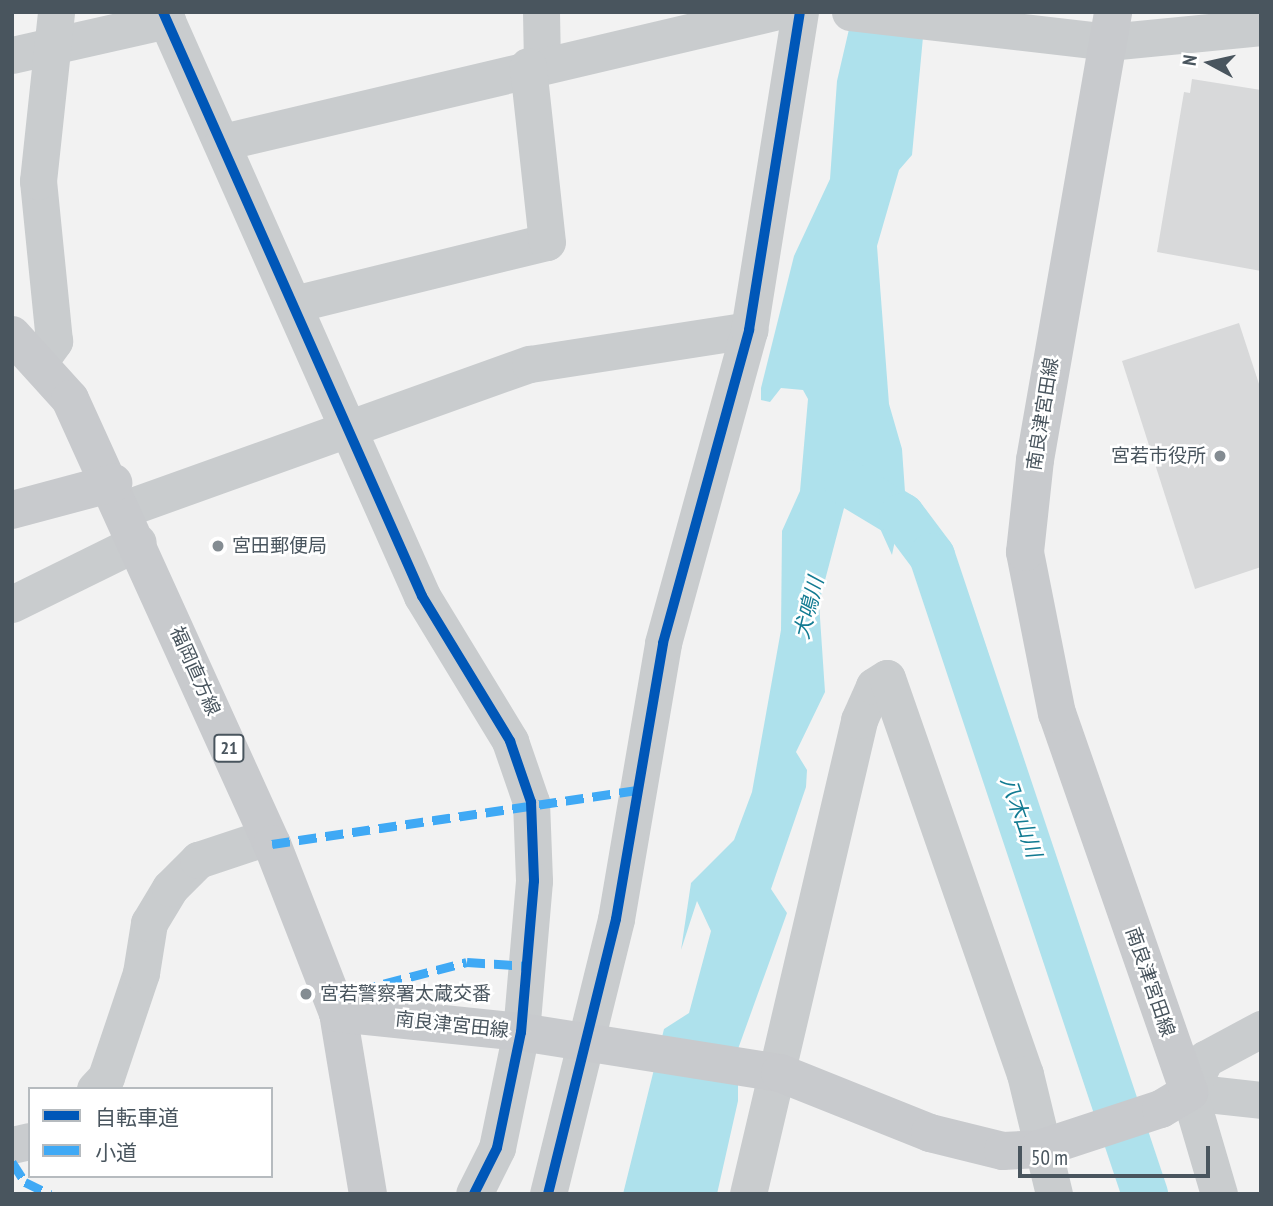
<!DOCTYPE html>
<html>
<head>
<meta charset="utf-8">
<style>
  body { margin:0 }
  #map { position:relative; width:1273px; height:1206px; overflow:hidden; background:#f2f2f2; font-family:"PT Sans Narrow","Noto Sans JP",sans-serif }
  div>[style] { position:absolute }
  [style*='--x'] { left:calc(var(--x)*1px); top:calc(var(--y)*1px); width:calc(var(--w)*1px); rotate:calc(var(--a)*1deg) }
  .water>* { inset:0; background:#aee1ec }
  .river>* { height:46px; margin:-23px; padding:0 23px; transform-origin:23px; border-radius:23px; background:#aee1ec }
  .building>* { inset:0; background:#d8d9da }
  .minor>* { height:37px; margin:-18.5px; padding:0 18.5px; transform-origin:18.5px; border-radius:18.5px; background:#c9ccce }
  .major>* { height:38px; margin:-19px; padding:0 19px; transform-origin:19px; border-radius:19px; background:#c8cacd }
  .quiet>* { height:9px; margin-top:-4.5px; transform-origin:0; background:repeating-linear-gradient(90deg,#3fa9f5 0 18px,transparent 0 27px) }
  .cycleway>* { height:10px; margin:-5px; padding:0 5px; transform-origin:5px; border-radius:5px; background:#0057b8 }
  .dots>* { width:19px; height:19px; translate:-50% -50%; box-sizing:border-box; border:4px solid #fff; border-radius:50% }
  span { translate:-50% -50%; white-space:nowrap; text-align:center; line-height:1.15; -webkit-text-stroke:5px #fff; paint-order:stroke }
  .shield-label span { padding:2px 5px; background:#fff; border:2px solid; border-radius:5px; -webkit-text-stroke-width:0 }
  .shield-label { font-size:18px; color:#49555e; font-weight:700 }
  .street-label { font-size:19px; color:#49555e }
  .poi-label { font-size:19px; color:#49555e }
  .right { translate:-100% -50%; text-align:right }
  .left { translate:0 -50%; text-align:left }
  .water-label { font-size:21px; color:#127b92; font-style:italic }
  .frame { position:absolute; inset:0; border:14px solid #49555e; pointer-events:none }
  .legend { position:absolute; left:28px; top:1087px; width:245px; height:91px; box-sizing:border-box; background:#fff; border:2px solid #b6bbbf; margin:0; padding:9px 12px; list-style:none; font-size:21px; color:#49555e }
  .legend li { display:flex; align-items:center; gap:14px; height:35px }
  .legend b { width:35px; border:2px solid #b6bbbf }
  .north { position:absolute; left:1175px; top:28px; width:70px; height:70px; -webkit-text-stroke:5px #fff; paint-order:stroke; rotate:278deg; font-size:19px; font-weight:700; line-height:28px; text-align:center; color:#49555e }
  .north::after { content:''; display:block; margin:auto; width:24px; height:32px; background:#49555e; clip-path:polygon(50% 0,100% 100%,50% 72%,0 100%) }
  .scale { position:absolute; left:1018px; top:1146px; width:192px; height:32px; box-sizing:border-box; border:4px solid #49555e; border-top:0; padding-left:9px; font-size:21px; line-height:24px; white-space:nowrap; color:#49555e; -webkit-text-stroke:5px #fff; paint-order:stroke }
</style>
</head>
<body>
<div id="map">
  <div class="water">
    <i style="clip-path:polygon(853px 12px,923px 37px,912px 155px,899px 170px,877px 246px,889px 404px,902px 449px,905px 492px,892px 555px,868px 502px,848px 493px,819px 603px,825px 692px,796px 752px,807px 770px,806px 787px,771px 889px,787px 913px,738px 1049px,738px 1101px,717px 1194px,623px 1194px,664px 1029px,689px 1013px,711px 931px,697px 901px,681px 950px,691px 883px,734px 840px,752px 792px,781px 630px,782px 531px,800px 491px,808px 399px,803px 390px,781px 388px,770px 402px,761px 400px,761px 388px,794px 256px,830px 179px,837px 81px)"></i>
  </div>
  <div class="river">
    <i style="--x:847;--y:483;--w:64;--a:31"></i>
    <i style="--x:902;--y:516;--w:50;--a:53.1"></i>
    <i style="--x:932;--y:556;--w:673;--a:71.54"></i>
  </div>
  <div class="building">
    <i style="clip-path:polygon(1192px 79px,1261px 90px,1261px 271px,1157px 252px,1184px 92px,1190px 93px)"></i>
    <i style="clip-path:polygon(1239px 323px,1261px 390px,1261px 567px,1195px 589px,1122px 361px)"></i>
  </div>
  <div class="minor">
    <i style="--x:163;--y:12;--w:639;--a:66.08"></i>
    <i style="--x:422;--y:596;--w:170;--a:58.7"></i>
    <i style="--x:510;--y:741;--w:65;--a:71"></i>
    <i style="--x:531;--y:802;--w:79;--a:87.8"></i>
    <i style="--x:534;--y:881;--w:152;--a:94.9"></i>
    <i style="--x:521;--y:1032;--w:118;--a:101.7"></i>
    <i style="--x:497;--y:1148;--w:51;--a:116.6"></i>
    <i style="--x:541;--y:12;--w:51;--a:88.9"></i>
    <i style="--x:850;--y:12;--w:260;--a:6.6"></i>
    <i style="--x:1108;--y:42;--w:154;--a:-5.6"></i>
    <i style="--x:12;--y:55;--w:159;--a:-12.7"></i>
    <i style="--x:223;--y:142;--w:566;--a:-13.28"></i>
    <i style="--x:294;--y:304;--w:260;--a:-13.8"></i>
    <i style="--x:547;--y:242;--w:177;--a:-96.2"></i>
    <i style="--x:39;--y:362;--w:26;--a:-54"></i>
    <i style="--x:54;--y:341;--w:161;--a:-95.7"></i>
    <i style="--x:38;--y:181;--w:170;--a:-83.9"></i>
    <i style="--x:124;--y:509;--w:431;--a:-19.7"></i>
    <i style="--x:530;--y:364;--w:222;--a:-8.8"></i>
    <i style="--x:12;--y:604;--w:140;--a:-26.2"></i>
    <i style="--x:95;--y:1089;--w:16;--a:-47"></i>
    <i style="--x:106;--y:1077;--w:110;--a:-71.4"></i>
    <i style="--x:141;--y:973;--w:51;--a:-80.9"></i>
    <i style="--x:149;--y:923;--w:41;--a:-59"></i>
    <i style="--x:170;--y:888;--w:40;--a:-45"></i>
    <i style="--x:198;--y:860;--w:73;--a:-18.4"></i>
    <i style="--x:1189;--y:1092;--w:72;--a:6.3"></i>
    <i style="--x:12;--y:1145;--w:18;--a:-13"></i>
    <i style="--x:548;--y:1194;--w:283;--a:-76.1"></i>
    <i style="--x:616;--y:919;--w:280;--a:-80.3"></i>
    <i style="--x:663;--y:643;--w:325;--a:-74.6"></i>
    <i style="--x:749;--y:330;--w:322;--a:-80.9"></i>
    <i style="--x:748;--y:1194;--w:487;--a:-76.8"></i>
    <i style="--x:859;--y:720;--w:37;--a:-66"></i>
    <i style="--x:874;--y:686;--w:15;--a:-32"></i>
    <i style="--x:887;--y:678;--w:419;--a:70.8"></i>
    <i style="--x:1025;--y:1074;--w:123;--a:76.4"></i>
    <i style="--x:1219;--y:1194;--w:106;--a:-106.4"></i>
    <i style="--x:1189;--y:1092;--w:37;--a:-64"></i>
    <i style="--x:1205;--y:1059;--w:64;--a:-28.2"></i>
  </div>
  <div class="major">
    <i style="--x:12;--y:335;--w:86;--a:47.8"></i>
    <i style="--x:70;--y:399;--w:489;--a:65.6"></i>
    <i style="--x:272;--y:844;--w:181;--a:68.7"></i>
    <i style="--x:338;--y:1013;--w:183;--a:80.6"></i>
    <i style="--x:12;--y:510;--w:105;--a:-15"></i>
    <i style="--x:338;--y:1013;--w:184;--a:5.9"></i>
    <i style="--x:521;--y:1032;--w:262;--a:9"></i>
    <i style="--x:780;--y:1073;--w:162;--a:21.8"></i>
    <i style="--x:930;--y:1133;--w:75;--a:13.9"></i>
    <i style="--x:1003;--y:1151;--w:36;--a:-3"></i>
    <i style="--x:1039;--y:1149;--w:128;--a:-18.2"></i>
    <i style="--x:1161;--y:1109;--w:33;--a:-31"></i>
    <i style="--x:1189;--y:1092;--w:400;--a:-109.2"></i>
    <i style="--x:1057;--y:714;--w:165;--a:-101.2"></i>
    <i style="--x:1025;--y:552;--w:93;--a:-83.8"></i>
    <i style="--x:1035;--y:460;--w:455;--a:-80.1"></i>
  </div>
  <div class="quiet">
    <i style="--x:272;--y:844;--w:371;--a:-8.4"></i>
    <i style="--x:332;--y:997;--w:139;--a:-14.5"></i>
    <i style="--x:467;--y:962;--w:60;--a:3.8"></i>
    <i style="--x:12;--y:1162;--w:24;--a:57"></i>
    <i style="--x:25;--y:1182;--w:28;--a:26"></i>
  </div>
  <div class="cycleway">
    <i style="--x:163;--y:12;--w:639;--a:66.08"></i>
    <i style="--x:422;--y:596;--w:170;--a:58.7"></i>
    <i style="--x:510;--y:741;--w:65;--a:71"></i>
    <i style="--x:531;--y:802;--w:79;--a:87.8"></i>
    <i style="--x:534;--y:881;--w:152;--a:94.9"></i>
    <i style="--x:521;--y:1032;--w:118;--a:101.7"></i>
    <i style="--x:497;--y:1148;--w:51;--a:116.6"></i>
    <i style="--x:548;--y:1194;--w:283;--a:-76.1"></i>
    <i style="--x:616;--y:919;--w:280;--a:-80.3"></i>
    <i style="--x:663;--y:643;--w:325;--a:-74.6"></i>
    <i style="--x:749;--y:330;--w:322;--a:-80.9"></i>
  </div>
  <div class="dots">
    <i style="left:1220px;top:456px;background:#848c92"></i>
    <i style="left:218px;top:546px;background:#848c92"></i>
    <i style="left:306px;top:994px;background:#848c92"></i>
  </div>
  <div class="shield-label">
    <span style="left:229px;top:748px">21</span>
  </div>
  <div class="street-label">
    <span style="left:1043px;top:414px;rotate:-81deg">南良津宮田線</span>
    <span style="left:195px;top:671px;rotate:66deg">福岡直方線</span>
    <span style="left:1150px;top:982px;rotate:71deg">南良津宮田線</span>
    <span style="left:452px;top:1025px;rotate:6deg">南良津宮田線</span>
  </div>
  <div class="poi-label">
    <span class="right" style="left:1206px;top:456px">宮若市役所</span>
    <span class="left" style="left:232px;top:546px">宮田郵便局</span>
    <span class="left" style="left:320px;top:994px">宮若警察署太蔵交番</span>
  </div>
  <div class="water-label">
    <span style="left:809px;top:608px;rotate:-76deg">犬鳴川</span>
    <span style="left:1021px;top:817px;rotate:71deg">八木山川</span>
  </div>
  <div class="frame"></div>
  <ul class="legend">
  <li><b style="height:9px;background:#0057b8"></b>自転車道</li>
  <li><b style="height:9px;background:#3fa9f5"></b>小道</li>
  </ul>
  <div class="north">N</div>
  <div class="scale">50 m</div>
</div>
</body>
</html>
